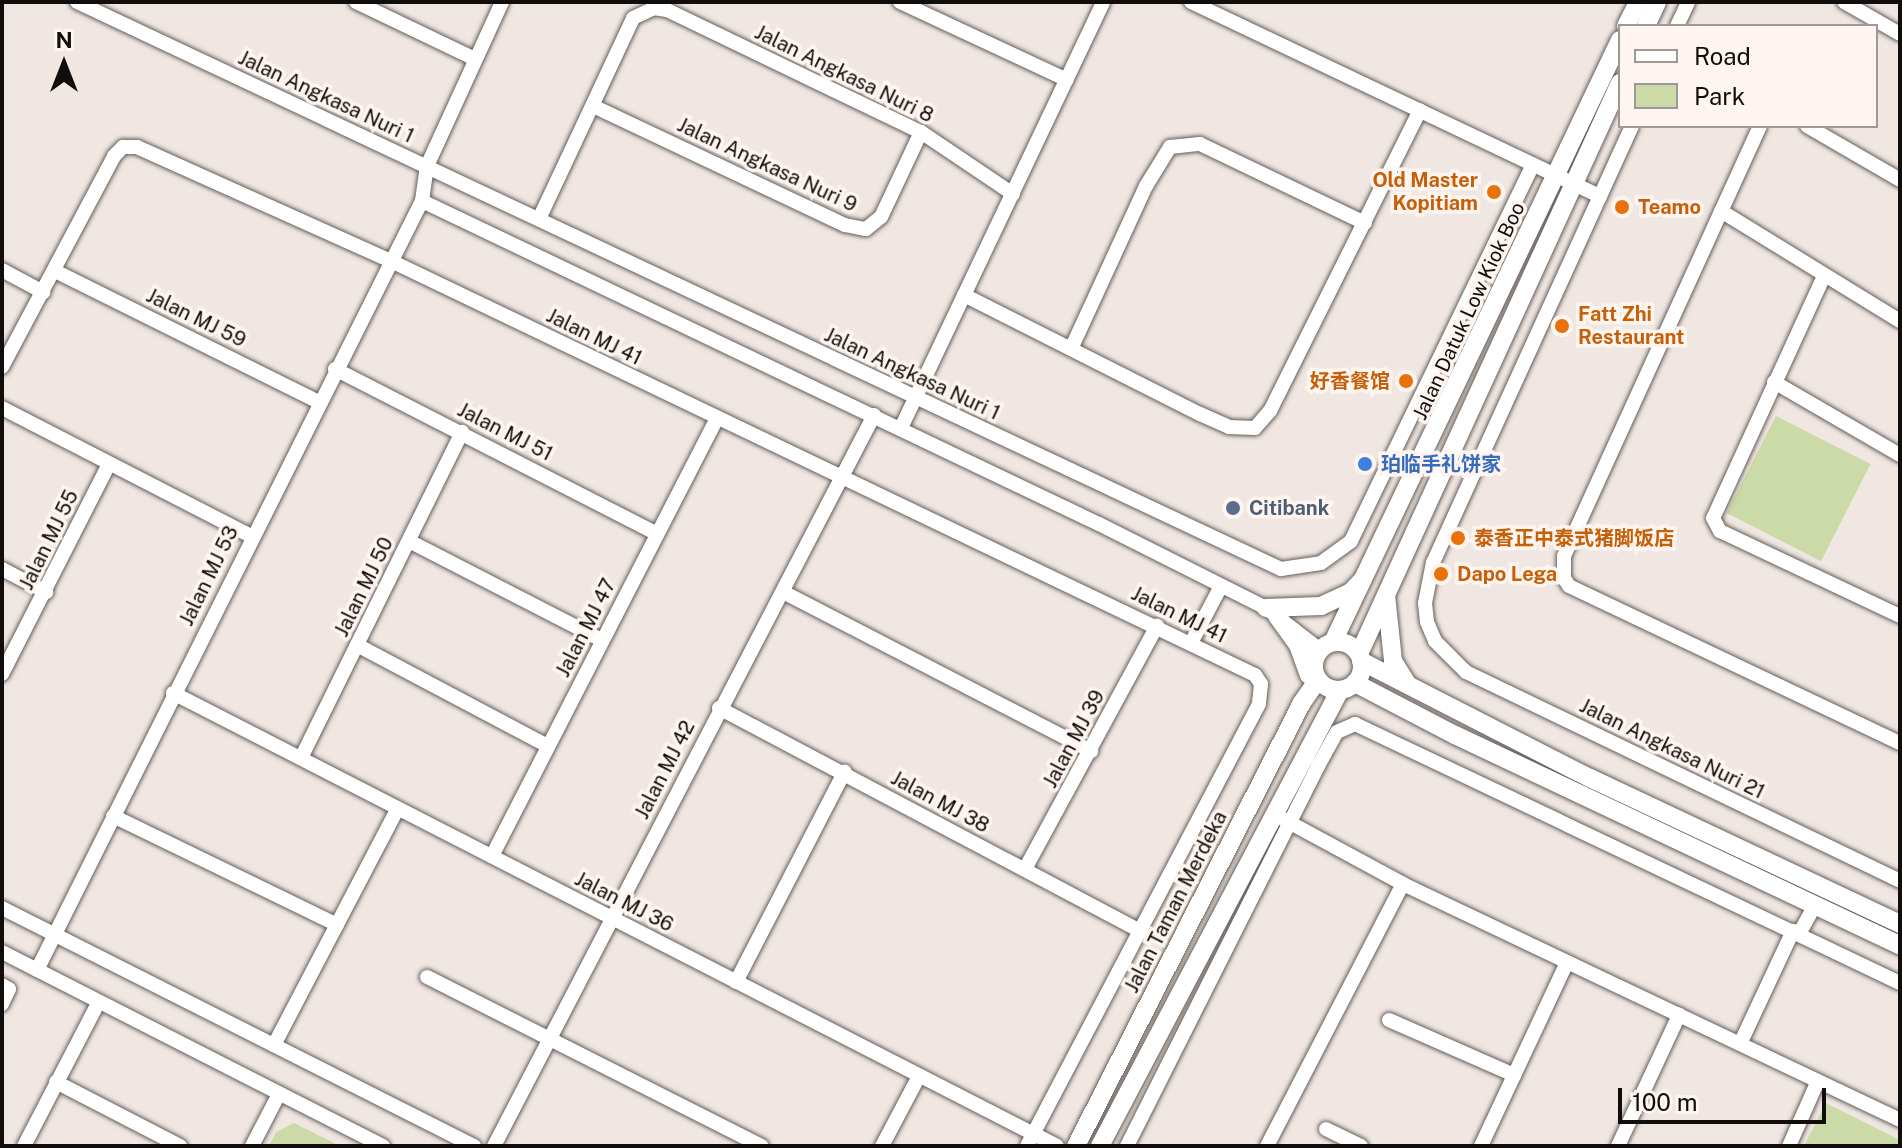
<!DOCTYPE html>
<html>
<head>
<meta charset="utf-8">
<style>
  body { margin:0 }
  #map { position:relative; width:1902px; height:1148px; overflow:hidden; background:#f0e7e2; font-family:"Public Sans","Noto Sans SC",sans-serif }
  div>[style] { position:absolute }
  [style*='--x'] { left:calc(var(--x)*1px); top:calc(var(--y)*1px); width:calc(var(--w)*1px); rotate:calc(var(--a)*1deg) }
  .green>* { inset:0; background:#cbdaa7; transform-origin:0 0 }
  .roads { filter:drop-shadow(0 0 2px #655d59) drop-shadow(0 0 2px #655d59) }
  .street>* { height:14px; margin:-7px; padding:0 7px; transform-origin:7px; border-radius:7px; background:#fff }
  .secondary>* { height:18px; margin:-9px; padding:0 9px; transform-origin:9px; border-radius:9px; background:#fff }
  .secondary>.ring { margin:-9px; padding:0; box-sizing:content-box; background:none; border:18px solid #fff; border-radius:50% }
  .dots>* { width:22px; height:22px; translate:-50% -50%; box-sizing:border-box; border:4px solid #fef4f0; border-radius:50% }
  span { translate:-50% -50%; white-space:nowrap; text-align:center; line-height:1.15; -webkit-text-stroke:7px #fef4f0; paint-order:stroke }
  .street-label { font-size:20px; color:#100d0c }
  .food-label { font-size:20px; color:#c56008; font-weight:700 }
  .right { translate:-100% -50%; text-align:right }
  .left { translate:0 -50%; text-align:left }
  .shop-label { font-size:20px; color:#366cbe; font-weight:700 }
  .service-label { font-size:20px; color:#4e5e75; font-weight:700 }
  .frame { position:absolute; inset:0; border:4px solid #100d0c; pointer-events:none }
  .legend { position:absolute; left:1618px; top:24px; width:260px; height:104px; box-sizing:border-box; background:#fef4f0; border:2px solid #9f9895; margin:0; padding:10px 14px; list-style:none; font-size:24px; color:#100d0c }
  .legend li { display:flex; align-items:center; gap:16px; height:40px }
  .legend b { width:40px; border:2px solid #9f9895 }
  .north { position:absolute; left:24px; top:24px; width:80px; height:80px; -webkit-text-stroke:6px #fef4f0; paint-order:stroke; rotate:0deg; font-size:22px; font-weight:700; line-height:32px; text-align:center; color:#100d0c }
  .north::after { content:''; display:block; margin:auto; width:28px; height:36px; background:#100d0c; clip-path:polygon(50% 0,100% 100%,50% 72%,0 100%) }
  .scale { position:absolute; left:1618px; top:1088px; width:208px; height:36px; box-sizing:border-box; border:4px solid #100d0c; border-top:0; padding-left:10px; font-size:24px; line-height:28px; white-space:nowrap; color:#100d0c; -webkit-text-stroke:6px #fef4f0; paint-order:stroke }
</style>
</head>
<body>
<div id="map">
  <div class="green">
    <i style="left:1776px;top:416px;width:106px;height:109px;rotate:27deg"></i>
    <i style="clip-path:polygon(1826px 1103px,1900px 1140px,1900px 1146px,1804px 1146px)"></i>
    <i style="clip-path:polygon(294px 1123px,340px 1146px,269px 1146px,276px 1132px)"></i>
  </div>
  <div class="roads">
    <div class="street">
      <i style="--x:77;--y:2;--w:1331;--a:25.22"></i>
      <i style="--x:1281;--y:569;--w:40;--a:-8.5"></i>
      <i style="--x:1321;--y:563;--w:37;--a:-36"></i>
      <i style="--x:1351;--y:541;--w:418;--a:-64.2"></i>
      <i style="--x:356;--y:2;--w:132;--a:25.6"></i>
      <i style="--x:900;--y:2;--w:184;--a:25"></i>
      <i style="--x:1191;--y:2;--w:453;--a:25.4"></i>
      <i style="--x:1844;--y:2;--w:64;--a:29.7"></i>
      <i style="--x:1677;--y:26;--w:26;--a:-65"></i>
      <i style="--x:593;--y:106;--w:279;--a:25.3"></i>
      <i style="--x:845;--y:225;--w:21;--a:11"></i>
      <i style="--x:866;--y:229;--w:19;--a:-39"></i>
      <i style="--x:881;--y:217;--w:94;--a:-64.8"></i>
      <i style="--x:1632;--y:126;--w:479;--a:114.5"></i>
      <i style="--x:1433;--y:562;--w:42;--a:101"></i>
      <i style="--x:1425;--y:603;--w:19;--a:84"></i>
      <i style="--x:1427;--y:622;--w:21;--a:67"></i>
      <i style="--x:1435;--y:641;--w:44;--a:45"></i>
      <i style="--x:1466;--y:672;--w:482;--a:25.7"></i>
      <i style="--x:1760;--y:126;--w:473;--a:114.5"></i>
      <i style="--x:1564;--y:556;--w:22;--a:90"></i>
      <i style="--x:1564;--y:578;--w:9;--a:58"></i>
      <i style="--x:1569;--y:586;--w:366;--a:25.4"></i>
      <i style="--x:1807;--y:126;--w:108;--a:30.1"></i>
      <i style="--x:422;--y:201;--w:750;--a:25.51"></i>
      <i style="--x:1099;--y:524;--w:187;--a:26.7"></i>
      <i style="--x:1266;--y:608;--w:67;--a:37.7"></i>
      <i style="--x:1721;--y:211;--w:210;--a:31.6"></i>
      <i style="--x:539;--y:219;--w:222;--a:-64.9"></i>
      <i style="--x:633;--y:18;--w:23;--a:-25"></i>
      <i style="--x:654;--y:8;--w:13;--a:9"></i>
      <i style="--x:667;--y:10;--w:282;--a:25.7"></i>
      <i style="--x:921;--y:132;--w:111;--a:34"></i>
      <i style="--x:2;--y:270;--w:47;--a:28.2"></i>
      <i style="--x:55;--y:271;--w:295;--a:26.4"></i>
      <i style="--x:1824;--y:276;--w:266;--a:114.6"></i>
      <i style="--x:1713;--y:518;--w:15;--a:62"></i>
      <i style="--x:1720;--y:531;--w:199;--a:25.3"></i>
      <i style="--x:964;--y:295;--w:264;--a:26.8"></i>
      <i style="--x:1200;--y:414;--w:32;--a:24"></i>
      <i style="--x:1229;--y:427;--w:26;--a:2"></i>
      <i style="--x:1255;--y:428;--w:23;--a:-49"></i>
      <i style="--x:1270;--y:411;--w:336;--a:-63.5"></i>
      <i style="--x:1071;--y:349;--w:179;--a:-65.3"></i>
      <i style="--x:1146;--y:186;--w:46;--a:-58.4"></i>
      <i style="--x:1170;--y:147;--w:30;--a:-6"></i>
      <i style="--x:1200;--y:144;--w:183;--a:25.6"></i>
      <i style="--x:2;--y:367;--w:239;--a:-62"></i>
      <i style="--x:114;--y:156;--w:13;--a:-45"></i>
      <i style="--x:123;--y:147;--w:14;--a:0"></i>
      <i style="--x:137;--y:147;--w:278;--a:24.2"></i>
      <i style="--x:391;--y:261;--w:958;--a:25.6"></i>
      <i style="--x:1255;--y:675;--w:11;--a:56"></i>
      <i style="--x:1261;--y:684;--w:20;--a:96"></i>
      <i style="--x:1259;--y:704;--w:499;--a:117.7"></i>
      <i style="--x:335;--y:369;--w:360;--a:27.1"></i>
      <i style="--x:1774;--y:382;--w:146;--a:30.1"></i>
      <i style="--x:2;--y:408;--w:280;--a:27.2"></i>
      <i style="--x:901;--y:428;--w:471;--a:-64.6"></i>
      <i style="--x:409;--y:541;--w:217;--a:27.2"></i>
      <i style="--x:2;--y:569;--w:50;--a:27.6"></i>
      <i style="--x:783;--y:592;--w:347;--a:27.3"></i>
      <i style="--x:1191;--y:643;--w:64;--a:-62.2"></i>
      <i style="--x:357;--y:645;--w:216;--a:27.9"></i>
      <i style="--x:2;--y:674;--w:236;--a:-63"></i>
      <i style="--x:173;--y:693;--w:993;--a:27.13"></i>
      <i style="--x:719;--y:708;--w:479;--a:27.9"></i>
      <i style="--x:301;--y:758;--w:364;--a:-63.7"></i>
      <i style="--x:113;--y:816;--w:249;--a:25.9"></i>
      <i style="--x:1283;--y:819;--w:136;--a:28.4"></i>
      <i style="--x:1403;--y:884;--w:550;--a:25.4"></i>
      <i style="--x:492;--y:856;--w:492;--a:-62.8"></i>
      <i style="--x:1025;--y:869;--w:277;--a:-61.5"></i>
      <i style="--x:2;--y:908;--w:529;--a:26.76"></i>
      <i style="--x:1799;--y:934;--w:33;--a:-61"></i>
      <i style="--x:2;--y:952;--w:428;--a:27"></i>
      <i style="--x:37;--y:970;--w:860;--a:-63.41"></i>
      <i style="--x:422;--y:201;--w:35;--a:-82"></i>
      <i style="--x:427;--y:166;--w:180;--a:-65.4"></i>
      <i style="--x:427;--y:977;--w:375;--a:26.8"></i>
      <i style="--x:736;--y:982;--w:237;--a:-62.7"></i>
      <i style="--x:2;--y:985;--w:8;--a:30"></i>
      <i style="--x:9;--y:989;--w:17;--a:115"></i>
      <i style="--x:1389;--y:1020;--w:137;--a:23.7"></i>
      <i style="--x:1740;--y:1044;--w:125;--a:-64.9"></i>
      <i style="--x:274;--y:1045;--w:267;--a:-62.4"></i>
      <i style="--x:56;--y:1082;--w:140;--a:27.3"></i>
      <i style="--x:1326;--y:1129;--w:39;--a:26"></i>
      <i style="--x:24;--y:1146;--w:161;--a:-62.6"></i>
      <i style="--x:252;--y:1146;--w:59;--a:-62.6"></i>
      <i style="--x:494;--y:1146;--w:824;--a:-62.53"></i>
      <i style="--x:882;--y:1146;--w:79;--a:-62.1"></i>
      <i style="--x:1127;--y:1146;--w:425;--a:-63.3"></i>
      <i style="--x:1318;--y:766;--w:39;--a:-61"></i>
      <i style="--x:1337;--y:732;--w:20;--a:-24"></i>
      <i style="--x:1355;--y:724;--w:603;--a:25.42"></i>
      <i style="--x:1267;--y:1146;--w:295;--a:-62.6"></i>
      <i style="--x:1481;--y:1146;--w:203;--a:-64.9"></i>
      <i style="--x:1618;--y:1146;--w:145;--a:-65"></i>
      <i style="--x:1789;--y:1146;--w:71;--a:-66"></i>
    </div>
    <div class="secondary">
      <i style="--x:1626;--y:26;--w:27;--a:-63"></i>
      <i style="--x:1646;--y:26;--w:26;--a:-65"></i>
      <i style="--x:1386;--y:595;--w:66;--a:83.9"></i>
      <i style="--x:1393;--y:661;--w:28;--a:58"></i>
      <i style="--x:1266;--y:608;--w:55;--a:-2.1"></i>
      <i style="--x:1321;--y:606;--w:33;--a:-25"></i>
      <i style="--x:1351;--y:592;--w:16;--a:-47"></i>
      <i style="--x:1277;--y:616;--w:36;--a:54"></i>
      <i style="--x:1298;--y:645;--w:32;--a:70"></i>
      <i class="ring" style="left:1314px;top:642px;width:30px;height:30px"></i>
      <i style="--x:1333;--y:642;--w:667;--a:-64.51"></i>
      <i style="--x:1359;--y:654;--w:628;--a:-65.44"></i>
      <i style="--x:1361;--y:661;--w:257;--a:27.1"></i>
      <i style="--x:1590;--y:778;--w:343;--a:25.2"></i>
      <i style="--x:1355;--y:683;--w:113;--a:27.5"></i>
      <i style="--x:1455;--y:735;--w:492;--a:25.3"></i>
      <i style="--x:1076;--y:1146;--w:496;--a:-63"></i>
      <i style="--x:1301;--y:704;--w:29;--a:-55"></i>
      <i style="--x:1100;--y:1146;--w:515;--a:-62.24"></i>
    </div>
  </div>
  <div class="dots">
    <i style="left:1494px;top:192px;background:#e8710a"></i>
    <i style="left:1622px;top:207px;background:#e8710a"></i>
    <i style="left:1562px;top:326px;background:#e8710a"></i>
    <i style="left:1406px;top:381px;background:#e8710a"></i>
    <i style="left:1365px;top:464px;background:#3f7fe0"></i>
    <i style="left:1233px;top:508px;background:#5c6f8a"></i>
    <i style="left:1458px;top:538px;background:#e8710a"></i>
    <i style="left:1441px;top:574px;background:#e8710a"></i>
  </div>
  <div class="street-label">
    <span style="left:844px;top:74px;rotate:26deg">Jalan Angkasa Nuri 8</span>
    <span style="left:326px;top:97px;rotate:25deg">Jalan Angkasa Nuri 1</span>
    <span style="left:767px;top:165px;rotate:25deg">Jalan Angkasa Nuri 9</span>
    <span style="left:1469px;top:311px;rotate:-65deg">Jalan Datuk Low Kiok Boo</span>
    <span style="left:196px;top:318px;rotate:26deg">Jalan MJ 59</span>
    <span style="left:594px;top:337px;rotate:26deg">Jalan MJ 41</span>
    <span style="left:912px;top:374px;rotate:25deg">Jalan Angkasa Nuri 1</span>
    <span style="left:505px;top:432px;rotate:27deg">Jalan MJ 51</span>
    <span style="left:49px;top:540px;rotate:-64deg">Jalan MJ 55</span>
    <span style="left:209px;top:576px;rotate:-64deg">Jalan MJ 53</span>
    <span style="left:364px;top:587px;rotate:-64deg">Jalan MJ 50</span>
    <span style="left:1179px;top:615px;rotate:26deg">Jalan MJ 41</span>
    <span style="left:586px;top:628px;rotate:-63deg">Jalan MJ 47</span>
    <span style="left:1074px;top:739px;rotate:-62deg">Jalan MJ 39</span>
    <span style="left:1672px;top:749px;rotate:26deg">Jalan Angkasa Nuri 21</span>
    <span style="left:665px;top:770px;rotate:-63deg">Jalan MJ 42</span>
    <span style="left:940px;top:802px;rotate:28deg">Jalan MJ 38</span>
    <span style="left:624px;top:902px;rotate:27deg">Jalan MJ 36</span>
    <span style="left:1176px;top:902px;rotate:-63deg">Jalan Taman Merdeka</span>
  </div>
  <div class="food-label">
    <span class="right" style="left:1478px;top:192px">Old Master<br>Kopitiam</span>
    <span class="left" style="left:1638px;top:207px">Teamo</span>
    <span class="left" style="left:1578px;top:326px">Fatt Zhi<br>Restaurant</span>
    <span class="right" style="left:1390px;top:381px">好香餐馆</span>
    <span class="left" style="left:1474px;top:538px">泰香正中泰式猪脚饭店</span>
    <span class="left" style="left:1457px;top:574px">Dapo Lega</span>
  </div>
  <div class="shop-label">
    <span class="left" style="left:1381px;top:464px">珀临手礼饼家</span>
  </div>
  <div class="service-label">
    <span class="left" style="left:1249px;top:508px">Citibank</span>
  </div>
  <div class="frame"></div>
  <ul class="legend">
  <li><b style="height:10px;background:#fff"></b>Road</li>
  <li><b style="height:22px;background:#cbdaa7"></b>Park</li>
  </ul>
  <div class="north">N</div>
  <div class="scale">100 m</div>
</div>
</body>
</html>
